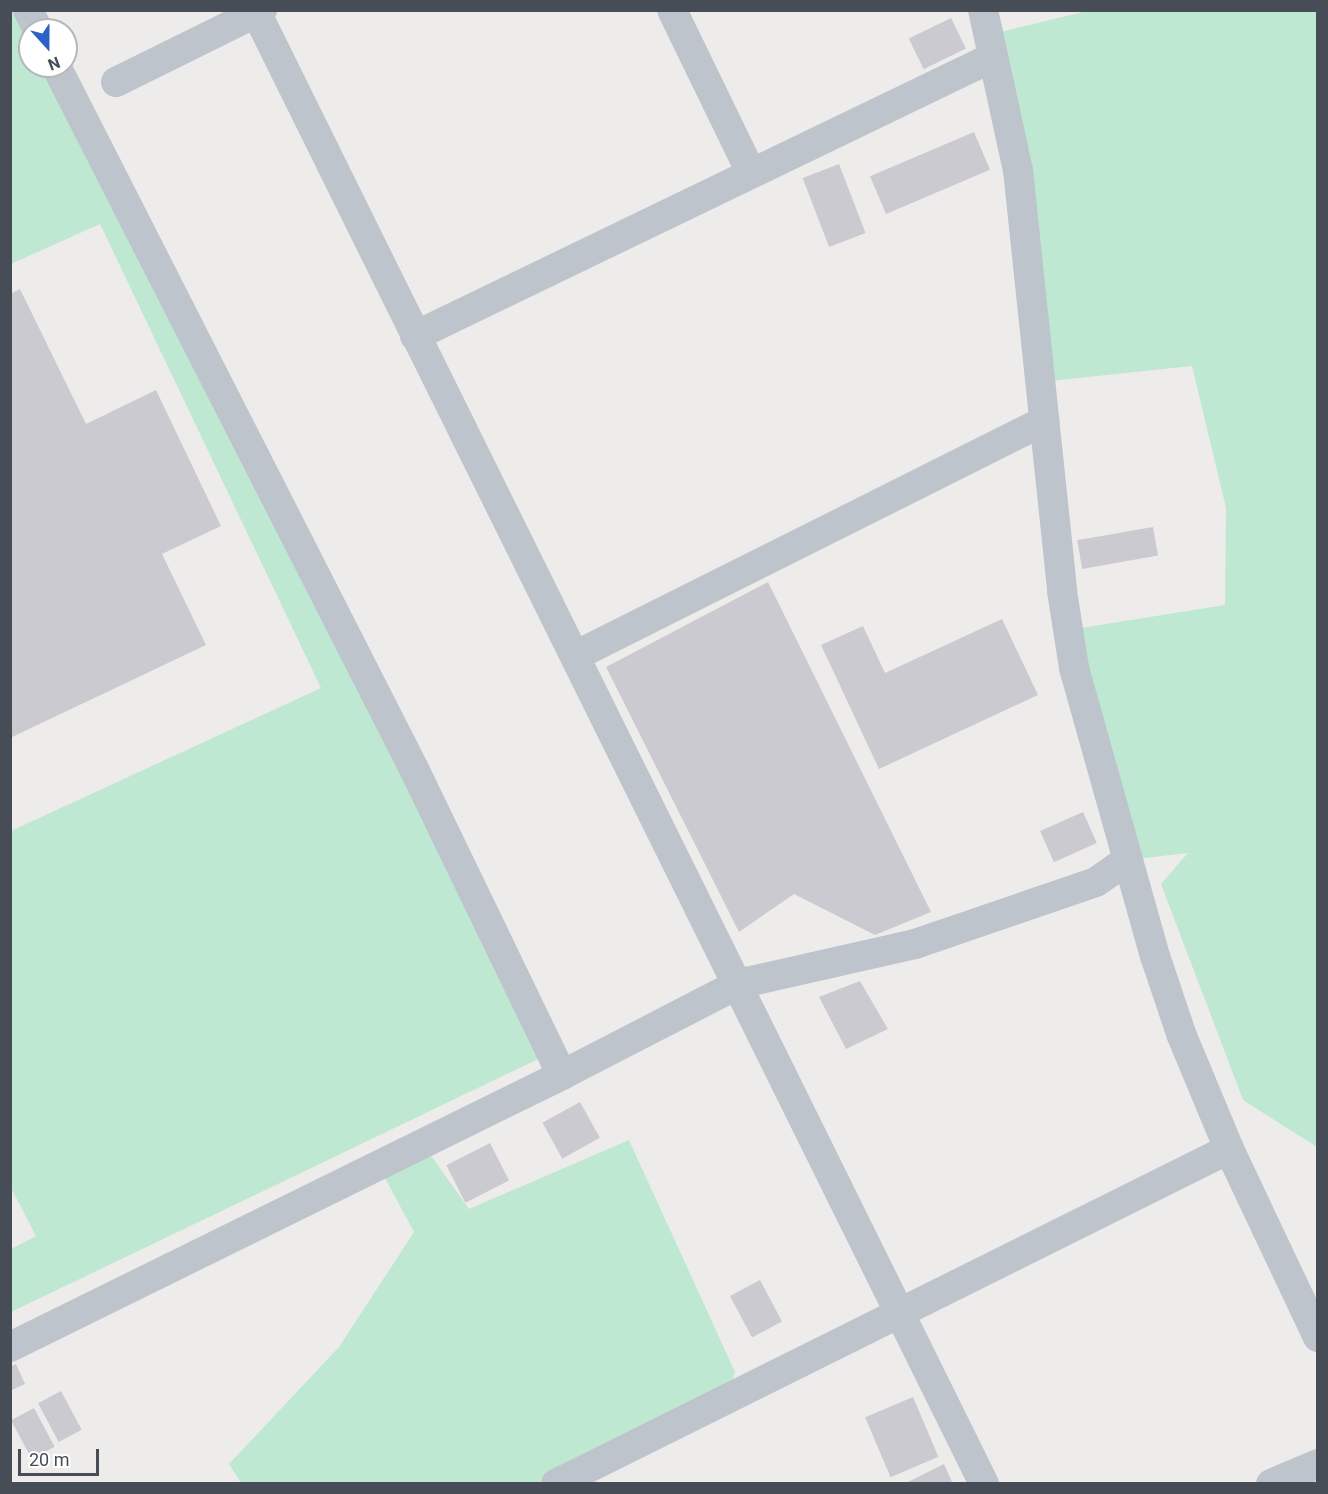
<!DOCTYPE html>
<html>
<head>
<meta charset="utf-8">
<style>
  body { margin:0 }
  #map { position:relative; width:1328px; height:1494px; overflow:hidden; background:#eeeceb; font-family:Roboto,sans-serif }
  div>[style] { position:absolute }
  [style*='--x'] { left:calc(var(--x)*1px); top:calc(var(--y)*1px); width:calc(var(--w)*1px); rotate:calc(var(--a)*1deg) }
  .green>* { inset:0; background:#bee8d2 }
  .building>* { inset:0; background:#cacad0; transform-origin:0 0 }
  .minor>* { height:30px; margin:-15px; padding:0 15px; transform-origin:15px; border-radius:15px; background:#bec4cc }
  span { translate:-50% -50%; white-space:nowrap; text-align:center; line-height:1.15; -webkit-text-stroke:4.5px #fff; paint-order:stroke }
  .frame { position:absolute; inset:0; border:12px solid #464d56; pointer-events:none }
  .north { position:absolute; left:18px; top:18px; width:60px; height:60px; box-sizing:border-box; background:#fff; border:2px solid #b5b8bb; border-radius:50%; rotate:159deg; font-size:16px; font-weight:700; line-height:24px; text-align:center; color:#464d56 }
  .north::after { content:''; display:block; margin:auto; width:21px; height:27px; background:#2e61c5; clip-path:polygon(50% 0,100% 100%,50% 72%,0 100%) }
  .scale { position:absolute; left:18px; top:1449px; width:81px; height:27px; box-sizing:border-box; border:3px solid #464d56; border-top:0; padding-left:8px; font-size:18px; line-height:21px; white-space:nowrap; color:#464d56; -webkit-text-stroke:4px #fff; paint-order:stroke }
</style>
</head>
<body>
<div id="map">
  <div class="green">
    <i style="clip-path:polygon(42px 10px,30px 30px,30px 66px,66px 66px,555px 1051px,11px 1312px,11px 1249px,36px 1236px,11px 1188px,11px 831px,321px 688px,100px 224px,11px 264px,11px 11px)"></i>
    <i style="clip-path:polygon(1087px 11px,1317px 11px,1317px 1147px,1243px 1100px,1161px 884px,1188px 853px,1128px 860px,1068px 630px,1225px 605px,1226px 508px,1192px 366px,1040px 382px,988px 35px)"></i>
    <i style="clip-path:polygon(629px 1140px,735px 1372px,728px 1398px,537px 1483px,241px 1483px,229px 1464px,339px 1347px,414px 1232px,385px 1178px,419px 1155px,432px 1157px,469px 1209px)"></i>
  </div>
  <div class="building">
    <i style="left:951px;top:18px;width:34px;height:47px;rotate:64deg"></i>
    <i style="left:974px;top:132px;width:41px;height:113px;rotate:67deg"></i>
    <i style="left:839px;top:164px;width:74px;height:39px;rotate:69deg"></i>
    <i style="clip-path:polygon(20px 289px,86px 424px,156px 390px,221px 526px,162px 554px,206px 645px,10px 738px,10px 294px)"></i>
    <i style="left:1153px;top:527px;width:29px;height:77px;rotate:80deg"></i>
    <i style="clip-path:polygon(768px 582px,931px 912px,875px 935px,794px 894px,739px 932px,606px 667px)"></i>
    <i style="clip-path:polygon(1002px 619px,1038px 695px,879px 769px,821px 645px,863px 626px,885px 673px)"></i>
    <i style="left:1083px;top:812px;width:34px;height:47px;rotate:66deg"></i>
    <i style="clip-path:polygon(860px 981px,888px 1029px,846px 1049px,819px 997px)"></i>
    <i style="left:580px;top:1102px;width:41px;height:43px;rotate:61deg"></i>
    <i style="left:490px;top:1143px;width:42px;height:49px;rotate:63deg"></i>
    <i style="left:760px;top:1280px;width:47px;height:34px;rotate:62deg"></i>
    <i style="clip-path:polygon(16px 1364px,25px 1384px,10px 1391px,10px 1367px)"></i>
    <i style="left:61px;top:1391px;width:44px;height:26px;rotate:62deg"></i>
    <i style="left:913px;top:1397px;width:65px;height:52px;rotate:67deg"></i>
    <i style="left:34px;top:1408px;width:44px;height:26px;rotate:62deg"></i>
    <i style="clip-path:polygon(944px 1464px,953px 1484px,904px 1484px)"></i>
  </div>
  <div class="minor">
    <i style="--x:28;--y:10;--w:22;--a:63"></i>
    <i style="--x:255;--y:10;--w:1644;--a:63.68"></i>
    <i style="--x:672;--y:10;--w:181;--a:64.1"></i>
    <i style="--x:983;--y:10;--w:164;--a:77.7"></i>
    <i style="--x:1018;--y:170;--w:423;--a:84"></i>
    <i style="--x:1062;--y:591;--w:78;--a:81.1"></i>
    <i style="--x:1074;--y:668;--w:299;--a:74.3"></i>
    <i style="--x:1155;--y:956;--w:84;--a:71.4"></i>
    <i style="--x:1182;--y:1036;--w:122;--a:67.4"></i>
    <i style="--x:1229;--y:1149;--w:208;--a:64.7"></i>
    <i style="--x:56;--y:66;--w:789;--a:63.01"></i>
    <i style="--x:414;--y:769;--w:340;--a:64.2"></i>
    <i style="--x:116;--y:82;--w:163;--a:-26.3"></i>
    <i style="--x:415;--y:336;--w:642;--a:-25.77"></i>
    <i style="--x:575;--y:656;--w:525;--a:-26.61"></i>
    <i style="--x:10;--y:1347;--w:615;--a:-26.23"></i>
    <i style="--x:562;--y:1075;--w:198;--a:-27.3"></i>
    <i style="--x:738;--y:984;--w:181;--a:-12.7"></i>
    <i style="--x:915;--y:944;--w:191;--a:-18.9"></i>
    <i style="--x:1096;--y:882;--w:39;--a:-35"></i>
    <i style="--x:556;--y:1484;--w:752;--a:-26.46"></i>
    <i style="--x:1271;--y:1484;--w:51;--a:-23.1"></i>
  </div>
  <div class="frame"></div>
  <div class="north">N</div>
  <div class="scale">20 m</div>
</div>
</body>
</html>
